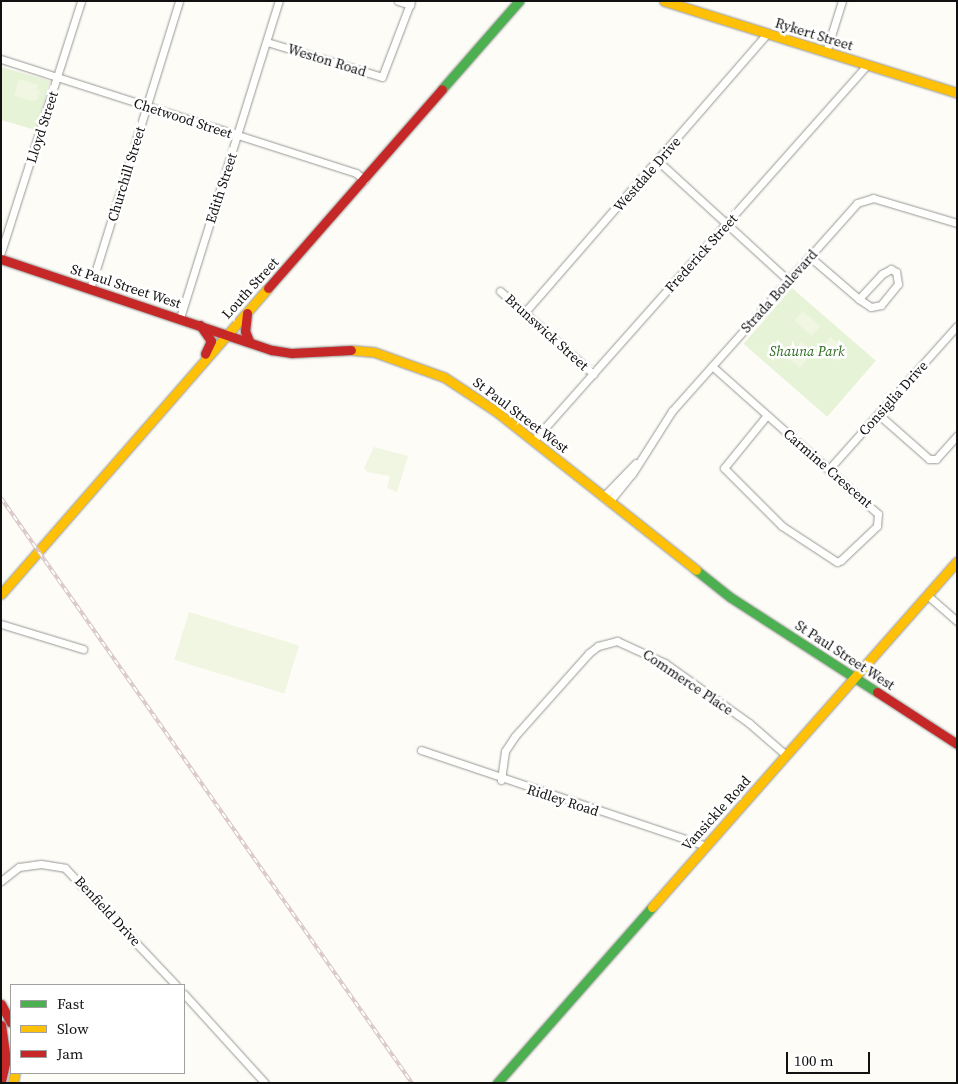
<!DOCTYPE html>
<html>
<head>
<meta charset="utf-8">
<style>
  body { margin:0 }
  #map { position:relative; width:958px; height:1084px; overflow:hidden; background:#fdfcf7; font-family:"Source Serif 4",serif }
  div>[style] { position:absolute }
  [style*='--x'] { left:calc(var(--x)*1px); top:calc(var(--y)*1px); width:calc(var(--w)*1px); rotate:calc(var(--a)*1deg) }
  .green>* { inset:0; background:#e7f3d7; transform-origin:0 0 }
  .pitch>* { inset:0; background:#f0f6e1; transform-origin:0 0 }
  .roads { filter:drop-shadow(0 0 1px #979795) drop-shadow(0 0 1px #979795) }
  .street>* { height:7px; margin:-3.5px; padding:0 3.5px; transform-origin:3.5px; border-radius:3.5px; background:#fffffe }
  .fast>* { height:9px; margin:-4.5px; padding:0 4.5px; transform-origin:4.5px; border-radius:4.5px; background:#4caf50 }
  .slow>* { height:9px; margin:-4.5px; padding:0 4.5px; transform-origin:4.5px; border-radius:4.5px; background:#ffc107 }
  .jam>* { height:9px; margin:-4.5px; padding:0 4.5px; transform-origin:4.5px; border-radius:4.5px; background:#c62828 }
  .rail>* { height:4px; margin-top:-2px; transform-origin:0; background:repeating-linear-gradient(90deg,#fff 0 5.5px,#d9c6c7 0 11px); box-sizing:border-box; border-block:1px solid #d9c6c7 }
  span { translate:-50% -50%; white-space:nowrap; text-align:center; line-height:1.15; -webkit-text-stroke:5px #fff; paint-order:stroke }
  .street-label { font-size:14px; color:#111 }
  .park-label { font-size:14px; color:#2f6b1f; font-style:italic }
  .frame { position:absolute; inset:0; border:2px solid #111; pointer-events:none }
  .legend { position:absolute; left:10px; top:984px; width:175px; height:90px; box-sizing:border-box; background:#fff; border:1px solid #a0a0a0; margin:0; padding:6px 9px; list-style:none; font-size:15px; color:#111 }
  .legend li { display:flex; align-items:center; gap:10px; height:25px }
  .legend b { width:25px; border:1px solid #a0a0a0 }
  .scale { position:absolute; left:786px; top:1052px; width:84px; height:22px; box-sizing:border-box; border:2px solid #111; border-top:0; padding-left:6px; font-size:15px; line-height:18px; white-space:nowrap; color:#111; -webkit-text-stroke:4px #fff; paint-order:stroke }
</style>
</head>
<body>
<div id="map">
  <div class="green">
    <i style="clip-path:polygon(1px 67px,50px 81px,36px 130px,1px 120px)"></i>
    <i style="left:792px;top:288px;width:111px;height:74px;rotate:41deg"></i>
  </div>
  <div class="pitch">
    <i style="clip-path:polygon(19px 79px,38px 85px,36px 89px,40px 90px,38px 99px,33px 101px,14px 96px)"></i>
    <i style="left:803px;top:311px;width:23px;height:13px;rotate:41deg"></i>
    <i style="left:830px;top:337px;width:21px;height:15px;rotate:35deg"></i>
    <i style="left:801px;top:342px;width:15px;height:21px;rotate:37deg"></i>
    <i style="clip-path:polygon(374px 447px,408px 456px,397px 492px,387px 488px,390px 476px,367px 472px,364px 468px)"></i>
    <i style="left:189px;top:612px;width:115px;height:50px;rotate:17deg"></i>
  </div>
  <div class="roads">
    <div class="street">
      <i style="--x:398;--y:1;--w:13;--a:18"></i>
      <i style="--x:267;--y:42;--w:120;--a:16.9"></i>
      <i style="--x:382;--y:77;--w:81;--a:-69.1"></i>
      <i style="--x:826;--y:52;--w:53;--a:-72.6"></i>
      <i style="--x:1;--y:59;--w:373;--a:17.8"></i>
      <i style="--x:356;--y:173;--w:11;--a:41"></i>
      <i style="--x:658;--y:161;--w:176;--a:42.5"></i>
      <i style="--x:1;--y:252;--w:263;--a:-72.3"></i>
      <i style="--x:810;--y:257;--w:65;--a:40.6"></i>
      <i style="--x:859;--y:299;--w:14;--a:34"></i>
      <i style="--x:871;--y:307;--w:10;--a:-11"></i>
      <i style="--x:881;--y:305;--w:27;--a:-51"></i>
      <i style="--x:898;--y:284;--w:12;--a:-99"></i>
      <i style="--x:896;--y:272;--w:6;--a:-149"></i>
      <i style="--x:891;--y:269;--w:10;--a:151"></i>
      <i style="--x:882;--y:274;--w:34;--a:133"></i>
      <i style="--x:90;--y:289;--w:301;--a:-72.8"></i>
      <i style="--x:500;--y:291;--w:125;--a:41.7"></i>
      <i style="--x:525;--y:312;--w:369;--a:-49"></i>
      <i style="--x:180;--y:318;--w:332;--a:-72.7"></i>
      <i style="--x:712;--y:366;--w:222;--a:41.7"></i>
      <i style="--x:878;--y:514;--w:12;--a:95"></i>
      <i style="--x:877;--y:526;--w:50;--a:136.6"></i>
      <i style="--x:841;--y:560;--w:4;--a:153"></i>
      <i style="--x:837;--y:562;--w:66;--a:-146.8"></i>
      <i style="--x:782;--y:526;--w:82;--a:-135"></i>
      <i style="--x:724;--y:468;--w:68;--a:-50.9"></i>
      <i style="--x:878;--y:414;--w:68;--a:41.4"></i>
      <i style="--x:929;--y:459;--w:7;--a:0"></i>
      <i style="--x:936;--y:459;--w:31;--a:-48"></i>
      <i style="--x:534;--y:440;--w:502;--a:-48.39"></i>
      <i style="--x:829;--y:469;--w:192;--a:-48.2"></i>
      <i style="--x:603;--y:497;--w:47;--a:-45.9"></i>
      <i style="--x:609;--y:502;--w:36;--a:-51"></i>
      <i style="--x:632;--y:474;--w:75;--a:-57.6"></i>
      <i style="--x:672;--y:411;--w:278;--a:-48.3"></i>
      <i style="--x:857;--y:203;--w:17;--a:-17"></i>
      <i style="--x:873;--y:198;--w:88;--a:16.6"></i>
      <i style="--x:927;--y:595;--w:40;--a:41"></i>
      <i style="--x:1;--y:624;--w:86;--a:17"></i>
      <i style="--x:421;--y:750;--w:301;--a:18.6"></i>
      <i style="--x:501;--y:780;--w:29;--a:-82"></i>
      <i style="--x:505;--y:751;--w:18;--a:-56"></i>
      <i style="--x:515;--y:736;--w:111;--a:-48.3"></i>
      <i style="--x:589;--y:653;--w:11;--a:-38"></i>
      <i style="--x:598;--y:646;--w:20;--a:-15"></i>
      <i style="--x:617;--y:641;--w:53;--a:24.6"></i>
      <i style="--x:665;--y:663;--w:103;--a:35.5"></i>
      <i style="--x:749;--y:723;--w:49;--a:40.9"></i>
      <i style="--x:1;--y:881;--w:23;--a:-38"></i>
      <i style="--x:19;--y:867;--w:22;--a:-8"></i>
      <i style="--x:41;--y:864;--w:24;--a:9"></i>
      <i style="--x:65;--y:868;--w:161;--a:46.5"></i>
      <i style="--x:184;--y:994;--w:120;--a:47.7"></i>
    </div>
    <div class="fast">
      <i style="--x:442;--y:89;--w:117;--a:-48.8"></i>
      <i style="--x:696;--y:570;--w:43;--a:38.5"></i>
      <i style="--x:730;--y:597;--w:175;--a:32.9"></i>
      <i style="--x:497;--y:1083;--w:235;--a:-48.6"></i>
    </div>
    <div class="slow">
      <i style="--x:664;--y:1;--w:307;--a:17.4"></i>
      <i style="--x:351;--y:350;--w:23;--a:5"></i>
      <i style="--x:374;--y:352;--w:74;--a:19.7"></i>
      <i style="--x:444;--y:377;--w:64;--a:33.4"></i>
      <i style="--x:497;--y:412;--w:254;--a:38.4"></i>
      <i style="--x:1;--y:594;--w:406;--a:-48.9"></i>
      <i style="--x:652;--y:907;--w:461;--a:-48.6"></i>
      <i style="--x:13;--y:1083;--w:10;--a:-79"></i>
    </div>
    <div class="jam">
      <i style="--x:1;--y:259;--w:286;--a:18.6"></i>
      <i style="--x:272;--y:350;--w:20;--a:9"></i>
      <i style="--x:292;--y:353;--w:59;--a:-2.9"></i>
      <i style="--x:268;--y:288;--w:264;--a:-48.8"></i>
      <i style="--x:247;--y:313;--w:18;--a:96"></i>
      <i style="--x:245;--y:331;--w:11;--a:68"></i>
      <i style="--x:200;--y:325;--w:19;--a:55"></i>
      <i style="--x:211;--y:341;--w:14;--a:115"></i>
      <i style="--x:877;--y:692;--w:95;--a:33"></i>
      <i style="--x:1;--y:1004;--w:21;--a:62"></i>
      <i style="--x:1;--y:1025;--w:34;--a:82"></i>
      <i style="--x:6;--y:1059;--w:23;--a:103"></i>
    </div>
  </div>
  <div class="rail">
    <i style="--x:1;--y:498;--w:715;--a:54.91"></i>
  </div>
  <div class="street-label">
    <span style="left:814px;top:34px;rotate:17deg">Rykert Street</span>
    <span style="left:327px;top:60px;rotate:17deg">Weston Road</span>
    <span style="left:183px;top:118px;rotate:18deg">Chetwood Street</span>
    <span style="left:42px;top:127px;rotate:-72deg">Lloyd Street</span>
    <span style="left:126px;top:174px;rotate:-73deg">Churchill Street</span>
    <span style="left:647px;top:174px;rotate:-49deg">Westdale Drive</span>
    <span style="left:221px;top:188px;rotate:-72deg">Edith Street</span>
    <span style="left:701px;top:253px;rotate:-48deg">Frederick Street</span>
    <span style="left:126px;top:286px;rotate:18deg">St Paul Street West</span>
    <span style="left:250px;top:288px;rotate:-48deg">Louth Street</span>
    <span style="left:779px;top:291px;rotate:-48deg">Strada Boulevard</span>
    <span style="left:547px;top:332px;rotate:42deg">Brunswick Street</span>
    <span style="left:893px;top:398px;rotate:-48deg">Consiglia Drive</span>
    <span style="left:521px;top:415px;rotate:37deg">St Paul Street West</span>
    <span style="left:828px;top:468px;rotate:41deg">Carmine Crescent</span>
    <span style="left:845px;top:655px;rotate:33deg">St Paul Street West</span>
    <span style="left:688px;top:682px;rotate:34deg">Commerce Place</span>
    <span style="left:563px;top:800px;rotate:18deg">Ridley Road</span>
    <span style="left:716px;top:813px;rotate:-48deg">Vansickle Road</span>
    <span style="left:108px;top:911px;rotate:47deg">Benfield Drive</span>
  </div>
  <div class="park-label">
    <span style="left:807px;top:351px">Shauna Park</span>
  </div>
  <div class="frame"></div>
  <ul class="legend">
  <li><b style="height:6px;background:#4caf50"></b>Fast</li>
  <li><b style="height:6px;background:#ffc107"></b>Slow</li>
  <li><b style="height:6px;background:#c62828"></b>Jam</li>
  </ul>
  <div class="scale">100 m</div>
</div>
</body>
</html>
